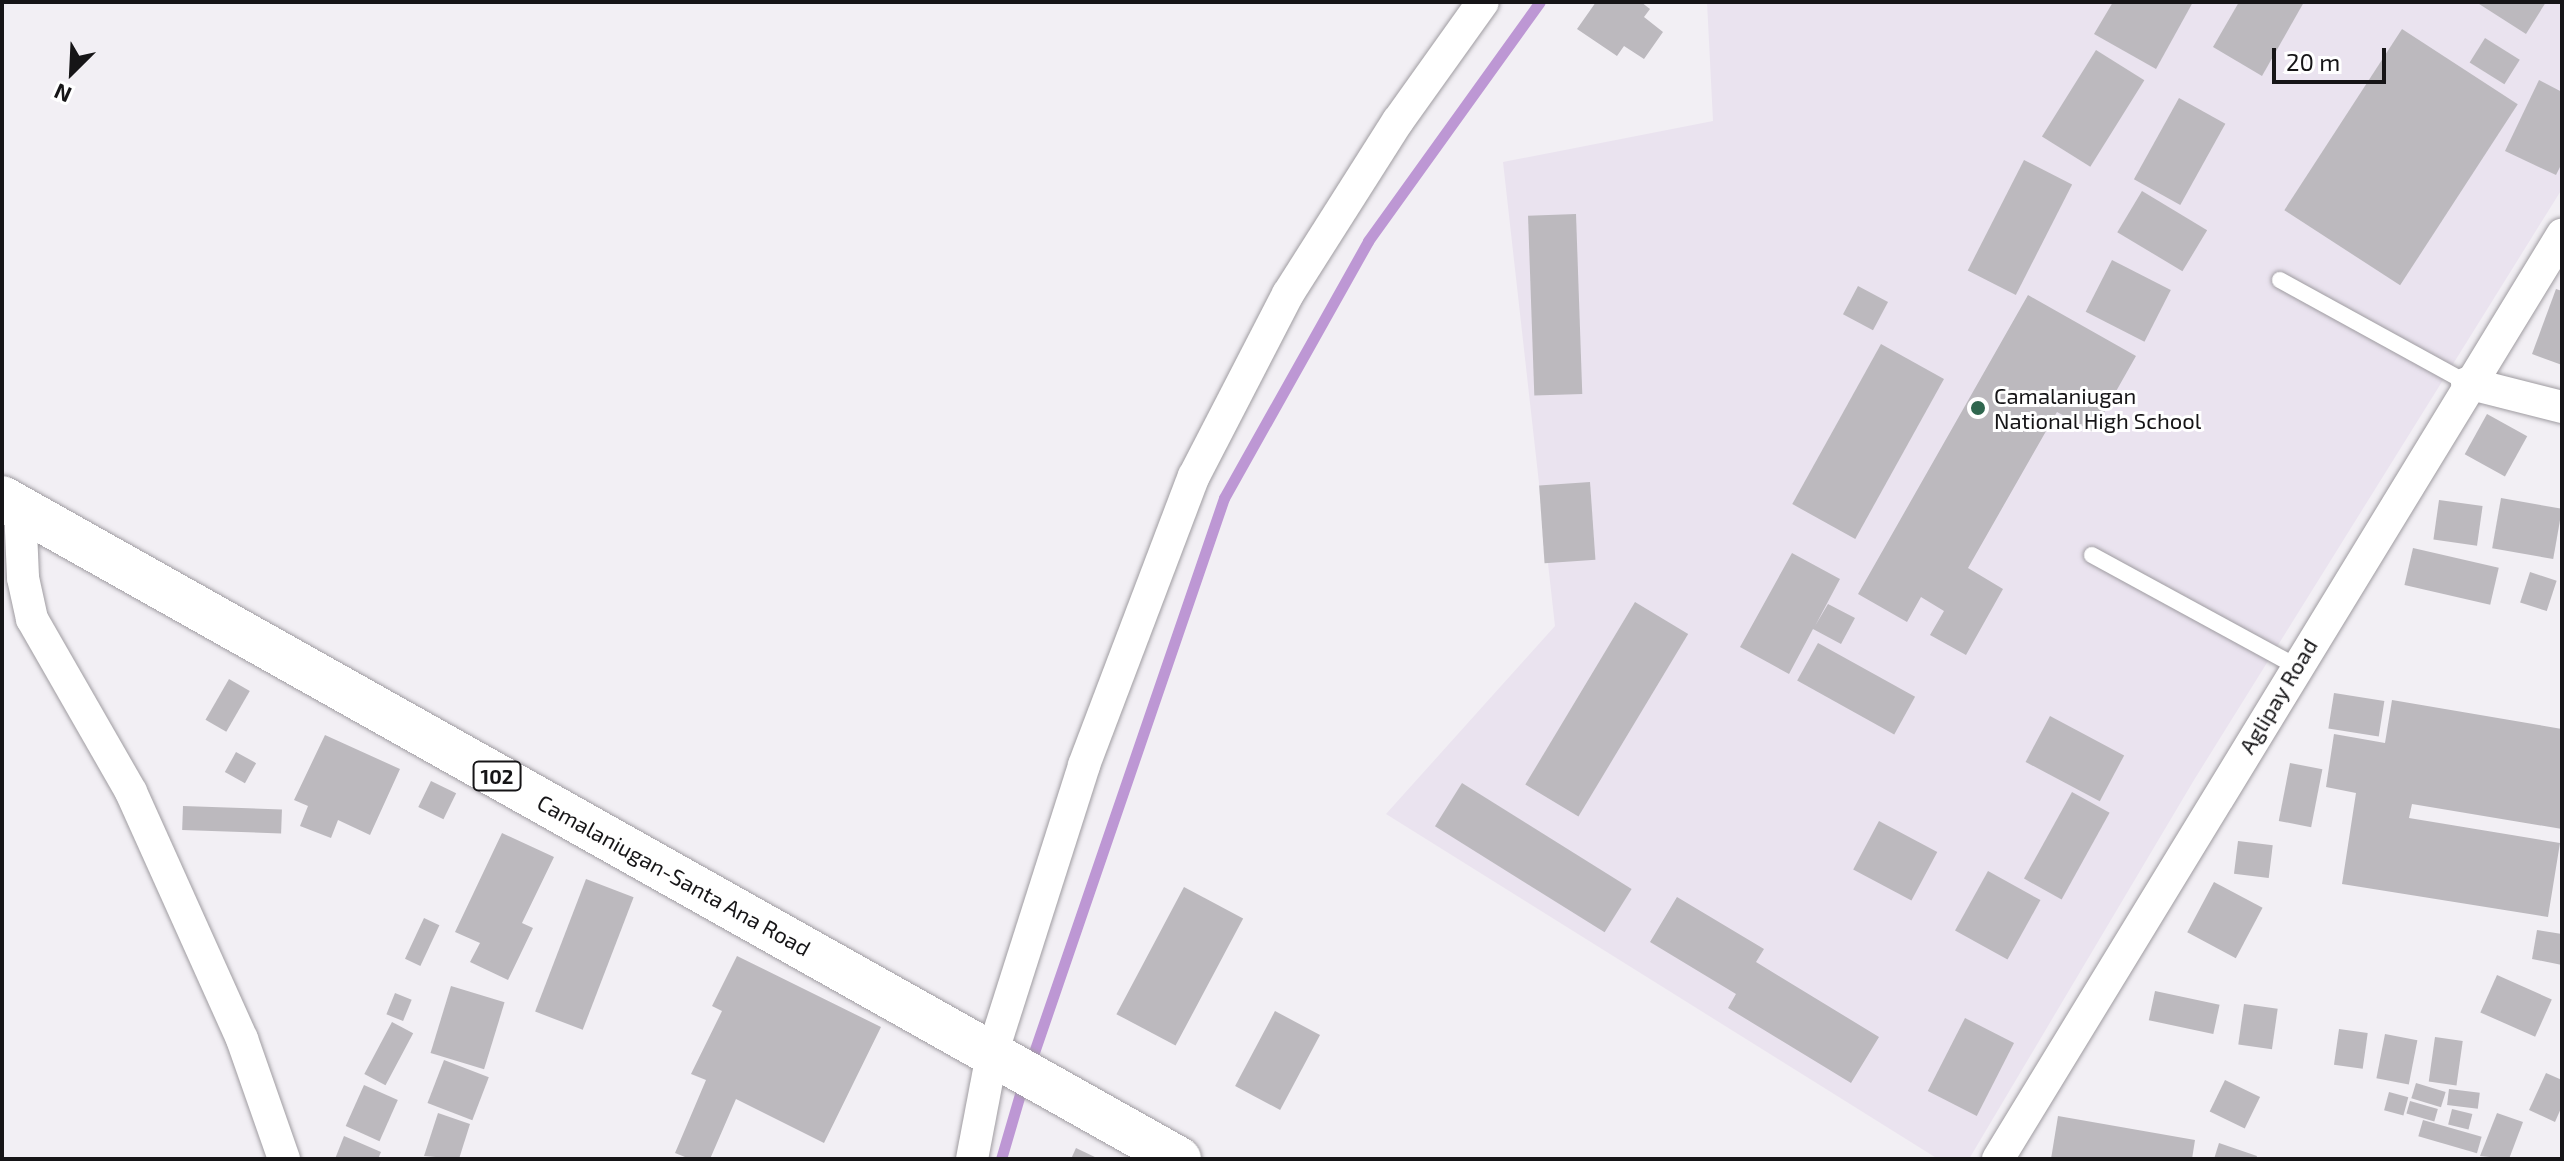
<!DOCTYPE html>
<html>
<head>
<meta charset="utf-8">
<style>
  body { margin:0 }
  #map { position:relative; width:2564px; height:1161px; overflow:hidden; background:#f2eff4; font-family:"Exo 2",sans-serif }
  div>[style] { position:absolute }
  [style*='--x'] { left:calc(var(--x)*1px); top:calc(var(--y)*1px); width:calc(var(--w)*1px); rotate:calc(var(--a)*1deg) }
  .built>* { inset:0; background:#eae3ef }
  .stream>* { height:11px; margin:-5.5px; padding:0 5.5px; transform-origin:5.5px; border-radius:5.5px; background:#bd97d4 }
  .building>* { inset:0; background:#bcb9be; transform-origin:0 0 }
  .roads { filter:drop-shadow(0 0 2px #9f9ca1) drop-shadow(0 0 2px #9f9ca1) }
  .lane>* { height:16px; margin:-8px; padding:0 8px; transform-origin:8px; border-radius:8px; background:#fff }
  .street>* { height:32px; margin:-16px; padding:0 16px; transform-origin:16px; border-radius:16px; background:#fff }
  .primary>* { height:44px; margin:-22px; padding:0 22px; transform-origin:22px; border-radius:22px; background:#fff }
  .dots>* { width:22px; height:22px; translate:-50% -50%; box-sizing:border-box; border:4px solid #fff; border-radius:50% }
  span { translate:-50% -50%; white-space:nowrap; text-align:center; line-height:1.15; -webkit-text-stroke:6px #fff; paint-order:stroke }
  .shield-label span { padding:2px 6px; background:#fff; border:2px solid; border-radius:6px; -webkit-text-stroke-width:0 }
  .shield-label { font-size:20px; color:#161517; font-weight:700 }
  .poi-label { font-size:22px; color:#161517 }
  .left { translate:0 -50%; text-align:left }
  .street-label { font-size:22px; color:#161517 }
  .frame { position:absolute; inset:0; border:4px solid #161517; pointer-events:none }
  .north { position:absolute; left:32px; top:32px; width:80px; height:80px; -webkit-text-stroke:6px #fff; paint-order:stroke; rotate:204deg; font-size:22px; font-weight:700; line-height:32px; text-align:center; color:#161517 }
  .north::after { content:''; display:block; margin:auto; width:28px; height:36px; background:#161517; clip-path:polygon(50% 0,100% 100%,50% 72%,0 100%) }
  .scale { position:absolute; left:2272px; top:48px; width:114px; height:36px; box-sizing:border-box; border:4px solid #161517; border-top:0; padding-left:10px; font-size:24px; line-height:28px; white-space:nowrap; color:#161517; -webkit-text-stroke:6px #fff; paint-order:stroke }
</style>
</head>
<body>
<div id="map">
  <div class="built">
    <i style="clip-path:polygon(1707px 2px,2562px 2px,2562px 189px,2194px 780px,1969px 1159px,1938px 1159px,1386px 814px,1555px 626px,1503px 162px,1713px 121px)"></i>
  </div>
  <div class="stream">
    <i style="--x:1030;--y:1064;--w:598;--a:-71.08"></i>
    <i style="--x:1224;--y:498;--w:295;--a:-60.7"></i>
    <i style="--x:1368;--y:241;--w:294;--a:-54.3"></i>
    <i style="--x:1001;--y:1159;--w:78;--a:-73.7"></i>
  </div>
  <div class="building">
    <i style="clip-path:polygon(1596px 2px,1641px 2px,1650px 9px,1644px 17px,1663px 32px,1644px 59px,1624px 46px,1617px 56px,1577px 29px)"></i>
    <i style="clip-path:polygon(2113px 2px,2193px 2px,2156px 69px,2094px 34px)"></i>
    <i style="clip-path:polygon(2239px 2px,2304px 2px,2262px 76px,2213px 47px)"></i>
    <i style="clip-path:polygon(2476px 2px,2546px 2px,2526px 34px)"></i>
    <i style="left:2402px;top:29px;width:138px;height:216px;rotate:33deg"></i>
    <i style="left:2485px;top:38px;width:41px;height:29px;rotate:32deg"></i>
    <i style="left:2096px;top:50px;width:57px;height:102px;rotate:32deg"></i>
    <i style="clip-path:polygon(2539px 80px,2562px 92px,2562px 163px,2556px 175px,2505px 151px)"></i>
    <i style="left:2179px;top:98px;width:53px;height:93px;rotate:29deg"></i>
    <i style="left:2024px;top:160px;width:54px;height:124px;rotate:27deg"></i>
    <i style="left:2142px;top:191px;width:76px;height:48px;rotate:31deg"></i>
    <i style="left:1576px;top:214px;width:180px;height:48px;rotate:88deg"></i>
    <i style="left:2112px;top:260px;width:66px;height:58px;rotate:27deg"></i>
    <i style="left:1858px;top:286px;width:34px;height:32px;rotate:28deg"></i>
    <i style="clip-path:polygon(2556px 289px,2562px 291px,2562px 365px,2532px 354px)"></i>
    <i style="clip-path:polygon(2028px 295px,2136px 356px,2093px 432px,2057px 412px,1968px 568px,2003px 589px,1966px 655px,1930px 635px,1944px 611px,1921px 597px,1907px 622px,1858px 594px)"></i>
    <i style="left:1881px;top:344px;width:72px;height:183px;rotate:29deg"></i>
    <i style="left:2487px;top:414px;width:46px;height:46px;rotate:29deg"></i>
    <i style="left:1590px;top:482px;width:78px;height:51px;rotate:86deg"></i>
    <i style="left:2501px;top:498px;width:62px;height:51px;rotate:10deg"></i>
    <i style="left:2439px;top:500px;width:44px;height:40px;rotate:8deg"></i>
    <i style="left:2413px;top:548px;width:88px;height:38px;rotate:13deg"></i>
    <i style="clip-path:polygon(1792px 553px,1840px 579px,1815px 626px,1828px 604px,1855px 618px,1841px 644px,1813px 629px,1789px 674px,1740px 647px)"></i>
    <i style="left:2530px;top:572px;width:28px;height:32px;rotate:18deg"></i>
    <i style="left:1635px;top:602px;width:62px;height:213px;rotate:31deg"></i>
    <i style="left:1818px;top:643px;width:111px;height:43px;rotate:29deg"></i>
    <i style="left:229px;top:679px;width:24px;height:47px;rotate:30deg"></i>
    <i style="left:2334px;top:693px;width:51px;height:36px;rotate:9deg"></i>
    <i style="clip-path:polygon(2392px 700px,2562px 729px,2562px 829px,2412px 804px,2409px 818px,2560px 843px,2548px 917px,2342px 884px,2356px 793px,2326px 787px,2334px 734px,2385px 743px)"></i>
    <i style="left:2050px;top:716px;width:84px;height:52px;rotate:28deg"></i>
    <i style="clip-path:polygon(325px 735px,400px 769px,370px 835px,338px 820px,331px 838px,300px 826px,308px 806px,294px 800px)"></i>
    <i style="left:236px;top:752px;width:23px;height:23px;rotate:29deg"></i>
    <i style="left:2290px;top:763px;width:33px;height:59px;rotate:11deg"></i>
    <i style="left:431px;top:781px;width:28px;height:29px;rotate:26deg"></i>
    <i style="left:1462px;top:783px;width:200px;height:51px;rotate:32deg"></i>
    <i style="left:2072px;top:792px;width:43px;height:99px;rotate:29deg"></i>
    <i style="left:183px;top:806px;width:99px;height:24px;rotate:2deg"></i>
    <i style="left:1879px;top:821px;width:66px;height:55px;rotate:28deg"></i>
    <i style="clip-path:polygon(502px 833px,554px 857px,522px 923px,533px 928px,508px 980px,470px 962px,480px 943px,455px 932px)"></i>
    <i style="left:2238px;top:841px;width:35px;height:33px;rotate:7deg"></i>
    <i style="left:1988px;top:871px;width:60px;height:68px;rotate:29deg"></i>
    <i style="left:586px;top:879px;width:51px;height:142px;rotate:21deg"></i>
    <i style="left:2214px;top:882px;width:55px;height:57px;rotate:28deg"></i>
    <i style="left:1184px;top:887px;width:67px;height:144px;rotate:28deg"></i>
    <i style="clip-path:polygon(1677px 897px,1764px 949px,1756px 962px,1879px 1037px,1851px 1083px,1728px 1008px,1736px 994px,1650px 942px)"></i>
    <i style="left:424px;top:918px;width:17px;height:45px;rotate:25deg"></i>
    <i style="clip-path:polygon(2537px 930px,2562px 934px,2562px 965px,2532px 959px)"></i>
    <i style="clip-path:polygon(737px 956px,881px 1027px,824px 1143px,736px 1099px,710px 1159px,690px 1159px,675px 1153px,706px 1080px,691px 1074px,722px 1011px,712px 1006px)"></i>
    <i style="left:2497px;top:975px;width:60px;height:41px;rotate:24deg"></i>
    <i style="left:451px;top:986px;width:56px;height:70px;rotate:17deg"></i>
    <i style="left:2155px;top:991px;width:66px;height:30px;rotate:12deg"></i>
    <i style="left:395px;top:993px;width:18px;height:23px;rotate:22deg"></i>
    <i style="left:2244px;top:1004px;width:34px;height:41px;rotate:8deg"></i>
    <i style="left:1275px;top:1011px;width:51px;height:85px;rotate:28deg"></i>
    <i style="left:1965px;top:1018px;width:55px;height:82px;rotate:27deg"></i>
    <i style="left:392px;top:1022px;width:24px;height:59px;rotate:28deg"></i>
    <i style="left:2339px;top:1029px;width:29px;height:36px;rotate:8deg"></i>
    <i style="left:2385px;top:1034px;width:33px;height:45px;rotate:11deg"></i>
    <i style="left:2435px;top:1037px;width:28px;height:45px;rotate:8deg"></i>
    <i style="left:444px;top:1060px;width:48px;height:46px;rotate:21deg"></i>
    <i style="clip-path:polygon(2546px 1073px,2562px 1080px,2562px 1106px,2555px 1122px,2529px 1110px)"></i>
    <i style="left:2225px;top:1080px;width:39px;height:35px;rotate:26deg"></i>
    <i style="left:2416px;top:1083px;width:31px;height:16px;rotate:17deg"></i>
    <i style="left:364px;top:1085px;width:37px;height:45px;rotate:24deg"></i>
    <i style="left:2449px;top:1089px;width:31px;height:16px;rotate:7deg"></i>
    <i style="left:2389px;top:1092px;width:20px;height:19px;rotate:15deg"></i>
    <i style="left:2410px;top:1101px;width:29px;height:13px;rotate:16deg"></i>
    <i style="left:2452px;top:1109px;width:21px;height:16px;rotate:14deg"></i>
    <i style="clip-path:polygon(438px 1113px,470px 1124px,459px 1159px,424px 1156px)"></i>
    <i style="clip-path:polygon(2497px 1113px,2523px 1122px,2509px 1159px,2480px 1156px)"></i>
    <i style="clip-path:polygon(2058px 1116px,2195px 1140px,2192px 1159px,2051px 1159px)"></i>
    <i style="left:2423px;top:1120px;width:61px;height:17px;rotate:16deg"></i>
    <i style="clip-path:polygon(344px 1136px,381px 1152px,378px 1159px,335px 1159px)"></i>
    <i style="clip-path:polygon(2219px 1143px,2257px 1156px,2256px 1159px,2214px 1159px)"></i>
    <i style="clip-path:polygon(1076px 1148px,1099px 1159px,1071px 1159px)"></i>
  </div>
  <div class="roads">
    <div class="lane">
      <i style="--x:2280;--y:280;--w:213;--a:28.8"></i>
      <i style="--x:2092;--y:555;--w:232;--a:28.6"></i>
    </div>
    <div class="street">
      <i style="--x:2467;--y:383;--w:98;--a:14.2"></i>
      <i style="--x:20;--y:508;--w:70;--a:87.5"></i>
      <i style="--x:23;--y:578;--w:42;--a:77.6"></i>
      <i style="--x:32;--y:619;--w:199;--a:60.2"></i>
      <i style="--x:131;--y:792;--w:271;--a:65.8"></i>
      <i style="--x:242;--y:1039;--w:127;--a:70.7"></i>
      <i style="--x:972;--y:1159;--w:107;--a:-79.2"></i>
      <i style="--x:992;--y:1054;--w:303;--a:-72.3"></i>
      <i style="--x:1084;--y:765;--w:309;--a:-69.2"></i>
      <i style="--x:1194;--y:476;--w:205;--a:-62.7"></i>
      <i style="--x:1288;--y:294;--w:205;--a:-57.6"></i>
      <i style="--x:1398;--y:121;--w:146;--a:-54.5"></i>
      <i style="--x:1998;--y:1159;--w:1083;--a:-58.6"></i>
    </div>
    <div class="primary">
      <i style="--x:2;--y:498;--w:1350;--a:29.32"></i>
    </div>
  </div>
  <div class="dots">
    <i style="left:1978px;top:408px;background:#2f664e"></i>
  </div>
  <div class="shield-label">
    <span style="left:497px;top:776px">102</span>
  </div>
  <div class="poi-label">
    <span class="left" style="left:1994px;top:408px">Camalaniugan<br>National High School</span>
  </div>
  <div class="street-label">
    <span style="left:2278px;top:696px;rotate:-59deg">Aglipay Road</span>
    <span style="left:674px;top:875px;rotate:29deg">Camalaniugan-Santa Ana Road</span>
  </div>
  <div class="frame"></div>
  <div class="north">N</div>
  <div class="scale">20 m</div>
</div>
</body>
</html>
